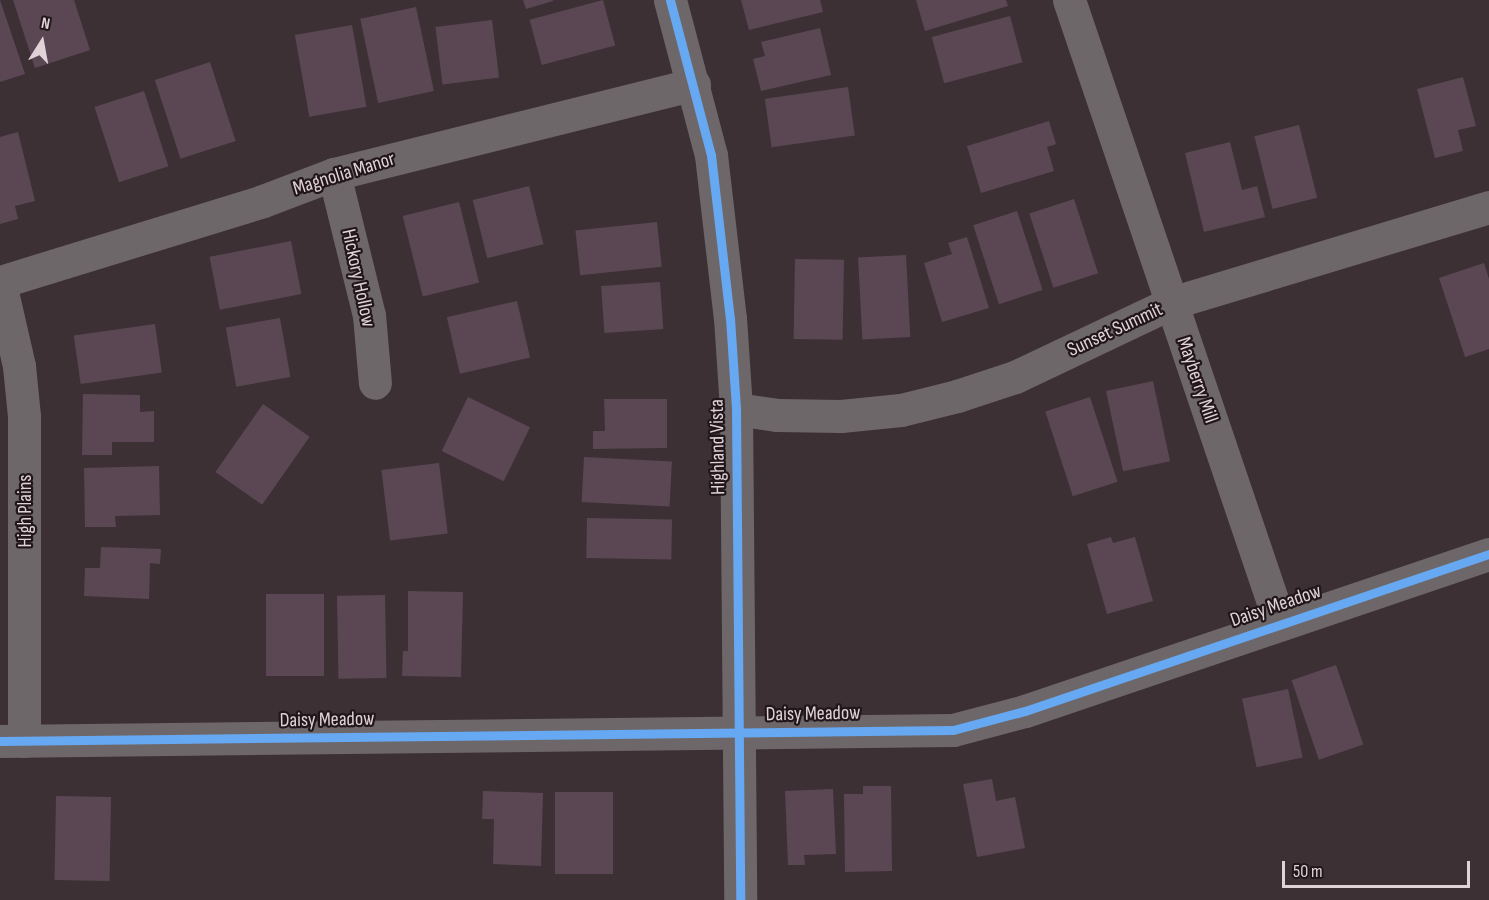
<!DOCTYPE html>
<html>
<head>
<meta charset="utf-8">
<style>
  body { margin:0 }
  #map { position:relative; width:1489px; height:900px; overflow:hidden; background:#3c3034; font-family:"Sofia Sans Condensed",sans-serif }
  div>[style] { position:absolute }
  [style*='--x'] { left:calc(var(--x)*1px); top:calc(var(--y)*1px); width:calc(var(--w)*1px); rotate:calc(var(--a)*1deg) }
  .building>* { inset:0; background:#5a4753; transform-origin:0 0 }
  .minor>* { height:33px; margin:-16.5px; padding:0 16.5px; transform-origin:16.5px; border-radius:16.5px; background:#6e6769 }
  .cycleway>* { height:9px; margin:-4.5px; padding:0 4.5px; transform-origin:4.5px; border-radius:4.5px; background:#66a8f1 }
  span { translate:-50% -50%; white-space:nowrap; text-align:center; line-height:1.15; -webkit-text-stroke:4.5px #21171a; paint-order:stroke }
  .street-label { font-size:20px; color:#e0d2d7 }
  .north { position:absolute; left:12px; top:12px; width:60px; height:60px; -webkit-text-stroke:4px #21171a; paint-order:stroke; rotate:11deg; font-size:16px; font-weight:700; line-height:24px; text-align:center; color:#e0d2d7 }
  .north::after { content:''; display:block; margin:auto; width:21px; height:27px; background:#e0d2d7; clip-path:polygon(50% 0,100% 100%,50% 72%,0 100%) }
  .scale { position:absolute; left:1282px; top:861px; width:188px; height:27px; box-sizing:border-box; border:3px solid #e0d2d7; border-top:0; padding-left:8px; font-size:18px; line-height:21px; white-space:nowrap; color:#e0d2d7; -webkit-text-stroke:4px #21171a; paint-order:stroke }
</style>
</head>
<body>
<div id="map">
  <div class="building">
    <i style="clip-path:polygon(0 0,25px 74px,0 82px)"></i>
    <i style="clip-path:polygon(13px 0,74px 0,90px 50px,35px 68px)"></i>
    <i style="clip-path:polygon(523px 0,553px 0,553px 1px,526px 9px)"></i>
    <i style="left:603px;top:0;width:47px;height:76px;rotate:75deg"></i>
    <i style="clip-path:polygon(741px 0,820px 0,823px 12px,749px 30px)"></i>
    <i style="clip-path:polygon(916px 0,1006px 0,1008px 6px,925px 31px)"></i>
    <i style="left:416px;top:7px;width:86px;height:57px;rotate:78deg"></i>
    <i style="left:1010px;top:16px;width:48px;height:81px;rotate:75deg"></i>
    <i style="left:492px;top:20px;width:58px;height:57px;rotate:83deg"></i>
    <i style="left:352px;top:25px;width:83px;height:58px;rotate:80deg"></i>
    <i style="clip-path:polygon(820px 28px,831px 75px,761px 91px,753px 59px,765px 56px,761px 42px)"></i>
    <i style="left:210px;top:62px;width:83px;height:58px;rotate:72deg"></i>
    <i style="clip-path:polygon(1463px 77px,1476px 126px,1458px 130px,1463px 151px,1435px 158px,1417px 89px)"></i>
    <i style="left:848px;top:87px;width:49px;height:84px;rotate:82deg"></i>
    <i style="left:144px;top:91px;width:79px;height:52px;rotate:72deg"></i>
    <i style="clip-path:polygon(1049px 121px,1056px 144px,1047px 147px,1054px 171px,981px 193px,967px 146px)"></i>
    <i style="left:1299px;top:125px;width:75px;height:46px;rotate:76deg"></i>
    <i style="clip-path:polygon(18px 132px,35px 201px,15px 206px,18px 219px,0 224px,0 137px)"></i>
    <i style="clip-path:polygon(1230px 142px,1242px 190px,1257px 186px,1265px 217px,1204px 232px,1185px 153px)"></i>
    <i style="left:529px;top:186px;width:60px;height:58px;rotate:76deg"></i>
    <i style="left:1074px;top:199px;width:78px;height:47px;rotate:72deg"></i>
    <i style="left:459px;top:202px;width:83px;height:58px;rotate:76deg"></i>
    <i style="left:1017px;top:211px;width:83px;height:46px;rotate:72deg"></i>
    <i style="left:657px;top:222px;width:45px;height:82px;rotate:84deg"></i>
    <i style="clip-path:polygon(967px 237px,989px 308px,942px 322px,924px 263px,952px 254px,948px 243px)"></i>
    <i style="left:291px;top:241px;width:54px;height:83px;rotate:79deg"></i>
    <i style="left:906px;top:255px;width:82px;height:48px;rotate:87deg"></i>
    <i style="left:795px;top:259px;width:49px;height:80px;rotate:1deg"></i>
    <i style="clip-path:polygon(1484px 263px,1489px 279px,1489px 349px,1465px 357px,1439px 278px)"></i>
    <i style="left:660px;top:282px;width:47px;height:59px;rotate:86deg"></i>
    <i style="left:517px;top:301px;width:58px;height:72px;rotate:77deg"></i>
    <i style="left:280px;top:318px;width:60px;height:55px;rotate:80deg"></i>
    <i style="left:155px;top:324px;width:49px;height:82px;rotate:82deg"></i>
    <i style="left:1153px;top:381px;width:82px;height:48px;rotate:78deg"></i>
    <i style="clip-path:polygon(83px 394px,140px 395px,140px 412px,154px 411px,154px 442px,112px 442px,112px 455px,82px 455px)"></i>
    <i style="left:468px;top:397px;width:69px;height:60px;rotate:26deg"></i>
    <i style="left:1090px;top:397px;width:89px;height:47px;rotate:72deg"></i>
    <i style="clip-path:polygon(604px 399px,667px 399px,667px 448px,593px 449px,593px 431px,605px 431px)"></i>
    <i style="left:263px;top:404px;width:57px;height:83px;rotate:35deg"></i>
    <i style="left:584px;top:457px;width:88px;height:45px;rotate:3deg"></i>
    <i style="left:439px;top:463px;width:71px;height:58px;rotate:83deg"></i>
    <i style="clip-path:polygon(159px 466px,160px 515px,115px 516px,116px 527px,85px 527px,84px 468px)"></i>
    <i style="left:587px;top:518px;width:85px;height:40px;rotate:1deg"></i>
    <i style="clip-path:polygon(1111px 537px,1113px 543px,1135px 537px,1153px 601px,1107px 614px,1087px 544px)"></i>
    <i style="clip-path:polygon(101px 547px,161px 549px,160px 564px,150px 563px,149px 599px,84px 596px,85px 568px,100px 568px)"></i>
    <i style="clip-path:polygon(408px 591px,463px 592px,461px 677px,402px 676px,403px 651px,408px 651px)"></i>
    <i style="left:266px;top:594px;width:58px;height:82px"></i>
    <i style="left:385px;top:595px;width:83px;height:48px;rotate:89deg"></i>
    <i style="left:1336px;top:665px;width:84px;height:47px;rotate:71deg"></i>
    <i style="left:1288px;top:689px;width:70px;height:47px;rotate:78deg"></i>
    <i style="clip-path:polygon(992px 779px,996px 801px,1015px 797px,1025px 848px,977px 857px,963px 784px)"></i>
    <i style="clip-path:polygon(863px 786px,891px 786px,892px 871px,845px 872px,844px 794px,863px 794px)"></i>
    <i style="clip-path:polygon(833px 789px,836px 854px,804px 855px,805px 865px,788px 865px,785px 791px)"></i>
    <i style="clip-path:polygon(483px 791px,543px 793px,541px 866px,493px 864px,494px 819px,482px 819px)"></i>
    <i style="left:555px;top:792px;width:58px;height:82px"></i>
    <i style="left:56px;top:796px;width:55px;height:84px;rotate:1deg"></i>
  </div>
  <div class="minor">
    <i style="--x:670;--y:0;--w:160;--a:75.2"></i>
    <i style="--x:711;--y:155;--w:164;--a:83.4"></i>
    <i style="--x:730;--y:318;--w:91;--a:86.2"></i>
    <i style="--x:736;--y:409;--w:491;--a:89.5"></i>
    <i style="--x:1069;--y:0;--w:658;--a:71.29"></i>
    <i style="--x:334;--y:174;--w:145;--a:76.1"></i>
    <i style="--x:369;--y:315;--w:68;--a:85"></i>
    <i style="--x:0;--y:282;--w:275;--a:-17.1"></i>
    <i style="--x:263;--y:201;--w:76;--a:-20.8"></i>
    <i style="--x:334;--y:174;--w:371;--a:-14"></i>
    <i style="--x:0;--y:283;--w:85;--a:77.1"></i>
    <i style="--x:19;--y:366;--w:50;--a:84.3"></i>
    <i style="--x:24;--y:416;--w:325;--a:90"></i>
    <i style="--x:736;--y:409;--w:41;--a:8.3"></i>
    <i style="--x:777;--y:415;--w:64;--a:0.9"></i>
    <i style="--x:841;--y:416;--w:60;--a:-5.7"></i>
    <i style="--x:901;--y:410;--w:58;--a:-14"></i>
    <i style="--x:957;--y:396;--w:61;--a:-18.1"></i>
    <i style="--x:1015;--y:377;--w:173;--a:-25.4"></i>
    <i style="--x:1171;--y:303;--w:332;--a:-16.8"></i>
    <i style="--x:0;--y:741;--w:953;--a:-0.66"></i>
    <i style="--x:953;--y:730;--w:74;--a:-14.8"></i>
    <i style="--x:1025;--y:711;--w:490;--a:-18.7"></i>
  </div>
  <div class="cycleway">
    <i style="--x:670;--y:0;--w:160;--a:75.2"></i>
    <i style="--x:711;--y:155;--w:164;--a:83.4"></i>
    <i style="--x:730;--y:318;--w:91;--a:86.2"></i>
    <i style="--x:736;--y:409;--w:491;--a:89.5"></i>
    <i style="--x:0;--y:741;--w:953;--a:-0.66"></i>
    <i style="--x:953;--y:730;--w:74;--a:-14.8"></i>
    <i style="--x:1025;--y:711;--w:490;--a:-18.7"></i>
  </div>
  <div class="street-label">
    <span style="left:344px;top:174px;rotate:-17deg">Magnolia Manor</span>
    <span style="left:358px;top:278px;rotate:78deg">Hickory Hollow</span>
    <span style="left:1115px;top:330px;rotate:-25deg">Sunset Summit</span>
    <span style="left:1197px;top:380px;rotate:71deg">Mayberry Mill</span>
    <span style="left:718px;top:447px;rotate:-91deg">Highland Vista</span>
    <span style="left:25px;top:511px;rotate:-90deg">High Plains</span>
    <span style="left:1276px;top:606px;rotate:-19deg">Daisy Meadow</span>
    <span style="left:813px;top:714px;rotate:-1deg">Daisy Meadow</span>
    <span style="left:327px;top:720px;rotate:-1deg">Daisy Meadow</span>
  </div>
  <div class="north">N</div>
  <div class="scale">50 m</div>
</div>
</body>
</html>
